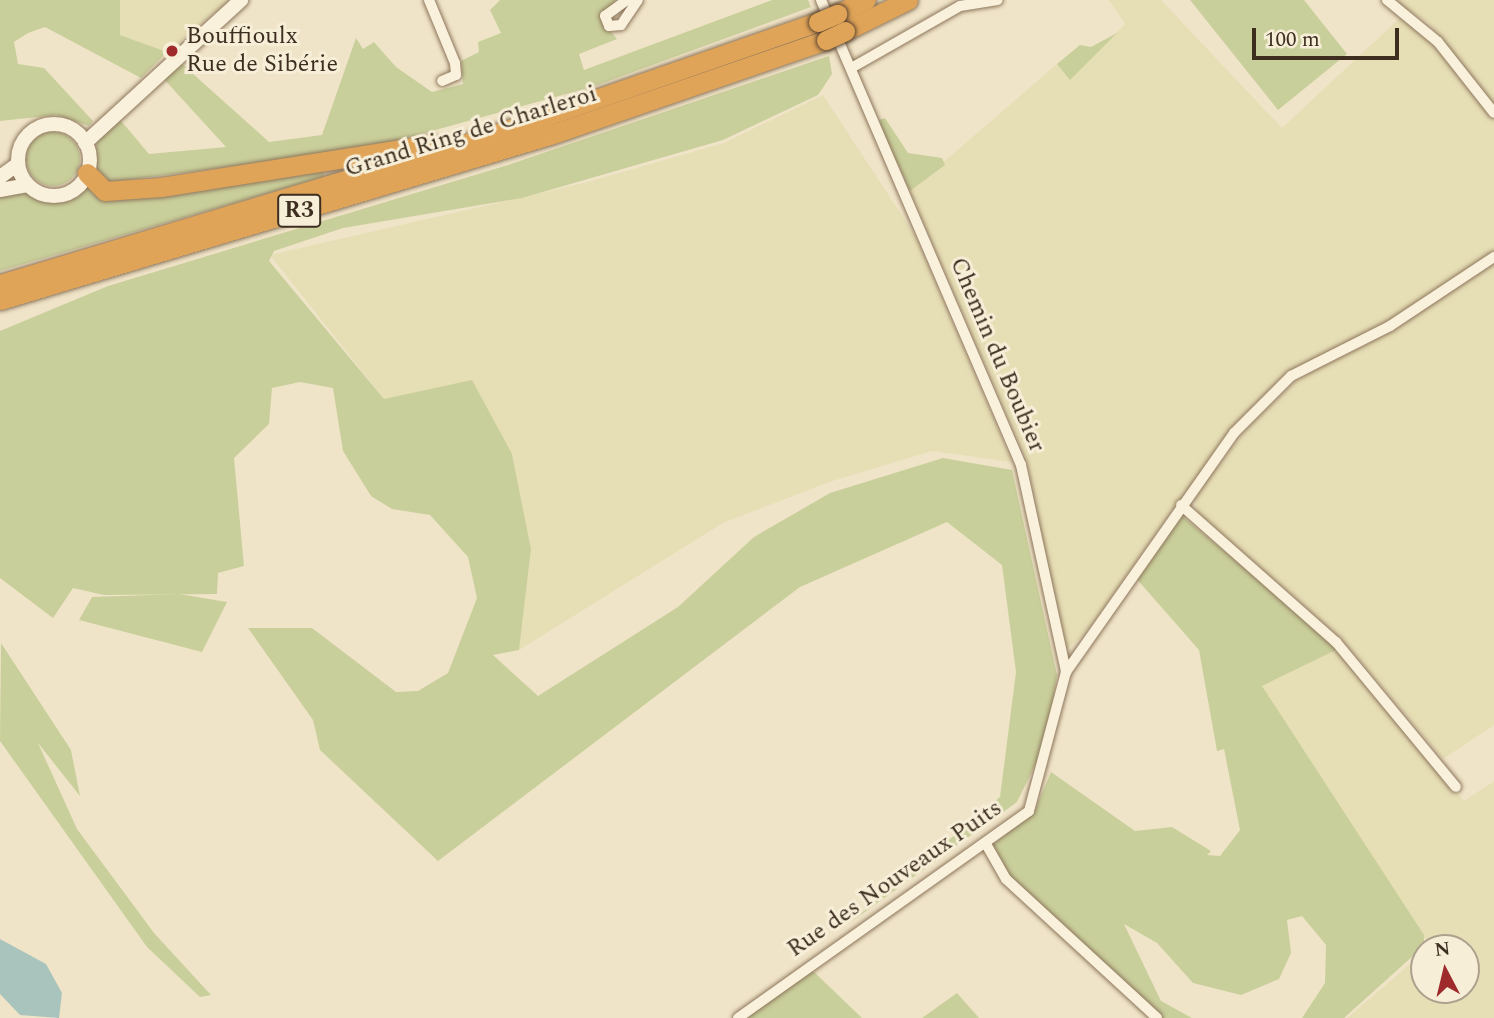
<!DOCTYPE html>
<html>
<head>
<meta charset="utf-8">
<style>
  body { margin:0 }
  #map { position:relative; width:1494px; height:1018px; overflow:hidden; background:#f0e4c8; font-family:Spectral,serif }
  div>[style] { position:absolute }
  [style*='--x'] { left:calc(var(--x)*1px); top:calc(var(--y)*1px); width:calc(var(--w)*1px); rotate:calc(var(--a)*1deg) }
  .farmland>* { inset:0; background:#e6deb5 }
  .green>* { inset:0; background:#c9cf9b }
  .round { border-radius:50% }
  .water>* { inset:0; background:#a9c4bc }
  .roads { filter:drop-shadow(0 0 2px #8d765c) drop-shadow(0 0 2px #8d765c) }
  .street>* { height:10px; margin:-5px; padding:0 5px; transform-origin:5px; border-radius:5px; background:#faf1dc }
  .secondary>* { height:14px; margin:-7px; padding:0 7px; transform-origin:7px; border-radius:7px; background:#faf1dc }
  .secondary>.ring { margin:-7px; padding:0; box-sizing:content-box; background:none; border:14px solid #faf1dc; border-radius:50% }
  .highway>* { height:19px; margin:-9.5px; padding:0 9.5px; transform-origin:9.5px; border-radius:9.5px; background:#e0a458 }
  .bridges { filter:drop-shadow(0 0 2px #5b4430) drop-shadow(0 0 2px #5b4430) }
  .highway-bridge>* { height:19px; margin:-9.5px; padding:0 9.5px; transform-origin:9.5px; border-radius:9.5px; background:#e0a458 }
  .dots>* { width:19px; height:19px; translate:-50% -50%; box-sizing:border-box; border:4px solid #f7eed8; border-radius:50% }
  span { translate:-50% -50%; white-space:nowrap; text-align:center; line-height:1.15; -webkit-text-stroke:6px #f7eed8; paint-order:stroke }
  .shield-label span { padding:2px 5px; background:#f7eed8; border:2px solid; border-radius:5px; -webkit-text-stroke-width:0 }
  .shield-label { font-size:23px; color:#3d2e20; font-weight:700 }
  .poi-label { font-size:24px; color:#3d2e20 }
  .left { translate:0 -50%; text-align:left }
  .street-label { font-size:24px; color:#3d2e20 }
  .north { position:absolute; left:1410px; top:934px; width:70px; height:70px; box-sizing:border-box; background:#f7eed8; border:2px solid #ada18e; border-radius:50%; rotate:353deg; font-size:19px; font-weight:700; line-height:28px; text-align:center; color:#3d2e20 }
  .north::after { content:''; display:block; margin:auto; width:24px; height:32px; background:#9e2a2b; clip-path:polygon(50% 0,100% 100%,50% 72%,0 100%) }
  .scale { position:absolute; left:1252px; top:28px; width:147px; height:32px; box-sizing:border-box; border:4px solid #3d2e20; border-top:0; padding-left:9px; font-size:21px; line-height:24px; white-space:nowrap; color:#3d2e20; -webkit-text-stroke:5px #f7eed8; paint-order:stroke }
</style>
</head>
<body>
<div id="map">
  <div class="farmland">
    <i style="clip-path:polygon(120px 0,230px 0,167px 52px,120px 35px)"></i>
    <i style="clip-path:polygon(1109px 0,1161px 0,1282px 128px,1401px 17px,1436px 46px,1494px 118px,1494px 251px,1384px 325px,1283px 375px,1176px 505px,1086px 633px,1064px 651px,1027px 461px,910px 191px,1057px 64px,1070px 79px,1125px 24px)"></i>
    <i style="clip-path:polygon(1392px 0,1494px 0,1494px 105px,1429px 23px)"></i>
    <i style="clip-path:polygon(823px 95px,916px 237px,1012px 462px,932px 451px,829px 482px,723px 523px,519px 650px,531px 549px,512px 454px,384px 399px,270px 255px,584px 183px,724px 143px)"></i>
    <i style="clip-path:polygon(1494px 263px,1494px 725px,1443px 759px,1340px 637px,1198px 513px,1194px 497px,1246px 430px,1295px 382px)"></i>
    <i style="clip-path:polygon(1340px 648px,1464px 801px,1494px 781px,1494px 1018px,1347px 1018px,1424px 952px,1424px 990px,1466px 990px,1466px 948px,1430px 948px,1262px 686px)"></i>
  </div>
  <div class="green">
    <i style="clip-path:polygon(0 0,120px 0,120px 35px,167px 52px,141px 78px,45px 27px,28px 33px,14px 42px,18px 64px,44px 68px,93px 121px,89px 126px,56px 115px,0 121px)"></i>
    <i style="clip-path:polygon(500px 0,616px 0,601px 20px,617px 39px,579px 54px,584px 70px,772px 0,808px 0,811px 7px,595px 86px,366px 149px,103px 183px,94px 170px,97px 141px,117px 116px,149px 154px,226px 147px,162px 77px,182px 64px,269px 142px,322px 135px,356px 38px,363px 49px,374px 42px,396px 67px,432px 92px,463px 84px,461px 61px,479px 52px,478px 42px,501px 33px,490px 10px)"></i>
    <i style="clip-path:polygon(1190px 0,1304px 0,1347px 54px,1278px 110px)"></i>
    <i style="clip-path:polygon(1117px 33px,1070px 80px,1057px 64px,1080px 45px,1091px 47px)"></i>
    <i style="clip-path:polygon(829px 56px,832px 74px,818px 95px,723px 140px,522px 198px,343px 228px,274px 251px,269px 261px,384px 399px,472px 380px,512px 454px,531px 549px,519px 650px,493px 655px,538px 696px,678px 607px,754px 537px,830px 493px,943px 458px,1012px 470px,1057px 675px,1046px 743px,1017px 802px,851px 922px,1000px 797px,1016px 672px,1002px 565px,947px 522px,800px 587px,438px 861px,320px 750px,313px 720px,248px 628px,312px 628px,396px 692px,418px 691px,448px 673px,477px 598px,468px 557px,430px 515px,392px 509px,371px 496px,343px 451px,333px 388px,300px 382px,272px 388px,269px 424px,234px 458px,244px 566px,218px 573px,217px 594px,104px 595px,73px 588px,53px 618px,0 578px,0 331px,108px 286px,508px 165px)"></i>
    <i style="clip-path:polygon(885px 118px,908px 153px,942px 158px,945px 165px,910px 191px,882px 130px,879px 120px)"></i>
    <i class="round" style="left:26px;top:132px;width:54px;height:54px"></i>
    <i style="clip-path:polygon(324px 170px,323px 177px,0 271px,0 194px,17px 188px,56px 201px,91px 185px)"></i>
    <i style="clip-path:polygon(1182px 516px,1340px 648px,1262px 686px,1424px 935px,1424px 946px,1344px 1018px,1302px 1018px,1325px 983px,1326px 945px,1302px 916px,1287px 920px,1291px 953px,1279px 979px,1241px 995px,1193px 983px,1157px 943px,1124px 924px,1161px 1001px,1192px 1018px,1161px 1018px,1007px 876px,992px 845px,1034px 812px,1051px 772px,1135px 831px,1172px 827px,1211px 851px,1207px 855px,1220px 856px,1240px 830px,1224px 749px,1217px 751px,1199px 650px,1135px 577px)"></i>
    <i style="clip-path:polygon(179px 594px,227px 602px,202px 652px,79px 620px,92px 597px)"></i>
    <i style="clip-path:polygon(1px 643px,71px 750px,80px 796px,38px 743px,77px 829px,154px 933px,211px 995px,200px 997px,147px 947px,0 741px)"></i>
    <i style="clip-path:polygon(812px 970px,862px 1018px,746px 1018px)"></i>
    <i style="clip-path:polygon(957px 993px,979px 1018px,922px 1018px)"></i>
  </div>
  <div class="water">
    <i style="clip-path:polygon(0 939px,46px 964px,62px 993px,59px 1018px,20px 1015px,0 994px)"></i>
  </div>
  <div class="roads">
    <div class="street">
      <i style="--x:429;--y:0;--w:68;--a:67.6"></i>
      <i style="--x:455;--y:63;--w:12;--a:85"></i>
      <i style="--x:456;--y:75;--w:15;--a:157"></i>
      <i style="--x:627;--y:0;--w:27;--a:144"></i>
      <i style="--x:605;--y:16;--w:11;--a:68"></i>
      <i style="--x:609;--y:26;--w:12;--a:-5"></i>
      <i style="--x:621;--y:25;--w:30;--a:-56"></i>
      <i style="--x:821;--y:0;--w:506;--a:66.73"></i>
      <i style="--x:1021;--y:465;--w:212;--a:77.7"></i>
      <i style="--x:1387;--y:0;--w:66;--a:39.5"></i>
      <i style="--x:1438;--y:42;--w:90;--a:51.7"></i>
      <i style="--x:853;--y:67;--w:123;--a:-29.7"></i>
      <i style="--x:960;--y:6;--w:38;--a:-9"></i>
      <i style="--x:1181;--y:505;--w:207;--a:41.5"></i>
      <i style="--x:1336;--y:642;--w:188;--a:50.4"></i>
      <i style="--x:986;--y:844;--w:40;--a:60.3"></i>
      <i style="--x:1006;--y:879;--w:205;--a:42.6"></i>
      <i style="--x:738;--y:1018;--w:357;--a:-35.4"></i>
      <i style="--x:1029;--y:811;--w:144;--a:-75.1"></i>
      <i style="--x:1066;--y:672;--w:292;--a:-54.9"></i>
      <i style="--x:1234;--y:433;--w:81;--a:-45"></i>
      <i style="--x:1291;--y:376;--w:111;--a:-26.8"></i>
      <i style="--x:1390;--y:326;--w:125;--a:-33.6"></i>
    </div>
    <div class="secondary">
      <i class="ring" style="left:18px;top:124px;width:58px;height:58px"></i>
      <i style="--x:85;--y:143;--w:212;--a:-42.5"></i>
      <i style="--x:0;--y:177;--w:22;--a:-36"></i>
      <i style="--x:0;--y:190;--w:28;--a:-10"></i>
    </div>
    <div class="highway">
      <i style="--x:837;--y:14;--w:32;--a:-26"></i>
      <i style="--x:845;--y:31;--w:70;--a:-26.2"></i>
      <i style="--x:87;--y:173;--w:25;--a:45"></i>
      <i style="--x:105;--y:191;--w:56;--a:-4.1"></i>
      <i style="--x:161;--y:187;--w:273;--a:-9"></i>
      <i style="--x:0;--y:284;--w:506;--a:-16.79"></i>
      <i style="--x:484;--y:138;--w:354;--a:-19.2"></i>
      <i style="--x:0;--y:300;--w:577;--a:-16.71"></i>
      <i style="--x:553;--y:134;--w:289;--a:-19"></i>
    </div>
  </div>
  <div class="bridges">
    <div class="highway-bridge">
      <i style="--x:818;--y:22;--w:21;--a:-23"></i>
      <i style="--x:826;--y:40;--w:21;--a:-25"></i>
    </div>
  </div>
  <div class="dots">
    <i style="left:172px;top:51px;background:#9e2a2b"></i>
  </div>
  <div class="shield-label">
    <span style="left:299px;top:211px">R3</span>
  </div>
  <div class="poi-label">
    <span class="left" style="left:186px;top:51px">Bouffioulx<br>Rue de Sibérie</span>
  </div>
  <div class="street-label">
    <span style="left:471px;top:132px;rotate:-17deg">Grand Ring de Charleroi</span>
    <span style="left:997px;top:355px;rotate:67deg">Chemin du Boubier</span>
    <span style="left:895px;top:879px;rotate:-35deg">Rue des Nouveaux Puits</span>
  </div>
  <div class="north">N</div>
  <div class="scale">100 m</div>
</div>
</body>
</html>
